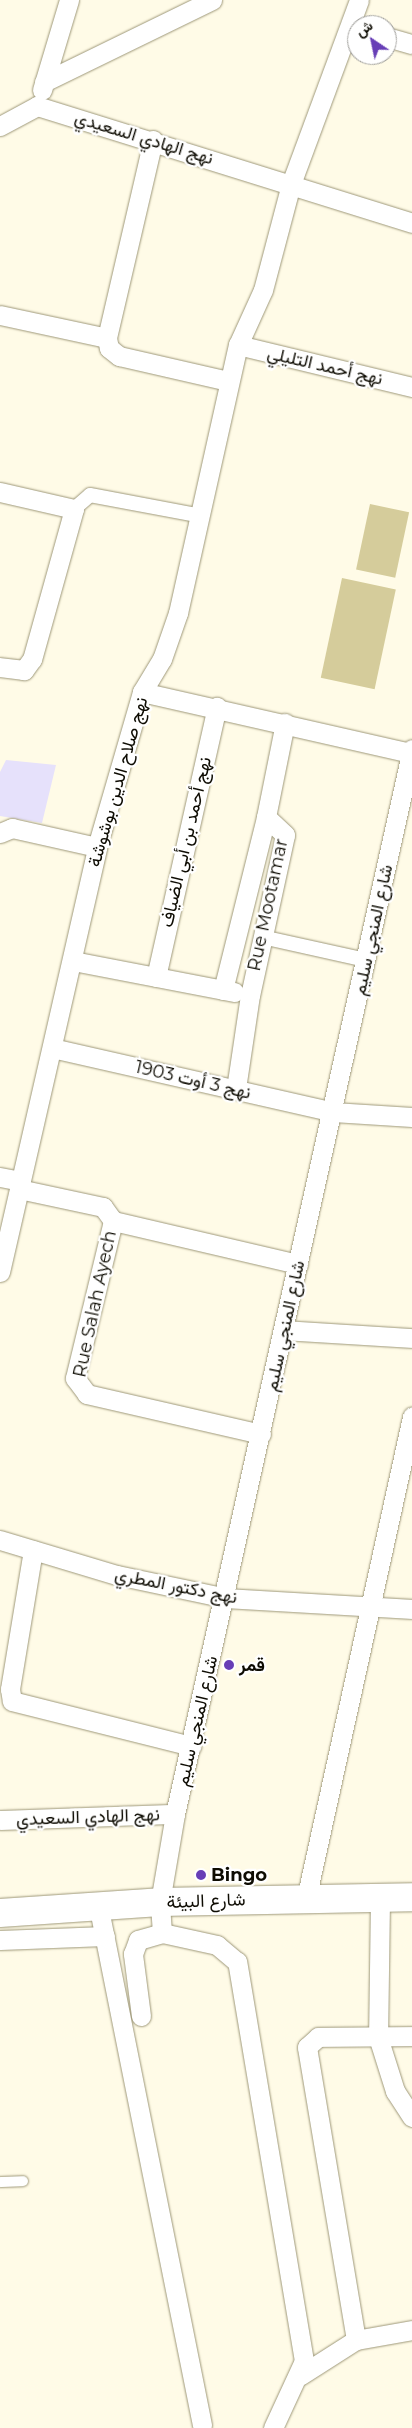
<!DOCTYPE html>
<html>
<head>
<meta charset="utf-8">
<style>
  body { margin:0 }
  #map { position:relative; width:412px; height:2428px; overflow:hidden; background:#fffbe7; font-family:Montserrat,Vazirmatn,sans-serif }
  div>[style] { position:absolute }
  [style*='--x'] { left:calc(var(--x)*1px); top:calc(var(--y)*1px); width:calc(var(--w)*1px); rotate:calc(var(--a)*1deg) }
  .green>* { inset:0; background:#d5cc9b; transform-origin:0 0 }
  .building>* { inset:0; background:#e6e1fb }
  .roads { filter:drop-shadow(0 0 1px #9e9879) drop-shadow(0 0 1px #9e9879) }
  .service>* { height:10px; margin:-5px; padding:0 5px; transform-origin:5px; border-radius:5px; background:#fff }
  .pedestrian>* { height:14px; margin:-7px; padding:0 7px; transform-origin:7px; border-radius:7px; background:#fff }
  .minor>* { height:19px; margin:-9.5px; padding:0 9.5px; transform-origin:9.5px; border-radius:9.5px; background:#fff }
  .secondary>* { height:28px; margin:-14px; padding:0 14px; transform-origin:14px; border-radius:14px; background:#fff }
  .dots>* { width:14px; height:14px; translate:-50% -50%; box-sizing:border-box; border:2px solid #fff; border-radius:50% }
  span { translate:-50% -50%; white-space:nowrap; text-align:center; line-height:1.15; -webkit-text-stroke:4.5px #fff; paint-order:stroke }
  .street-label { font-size:18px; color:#0e0c03 }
  .poi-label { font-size:18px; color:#0e0c03; font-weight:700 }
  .left { translate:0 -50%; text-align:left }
  .north { position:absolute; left:347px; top:15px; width:50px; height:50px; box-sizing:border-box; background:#fff; border:1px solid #9f9e9a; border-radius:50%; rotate:326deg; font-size:14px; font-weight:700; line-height:20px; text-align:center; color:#0e0c03 }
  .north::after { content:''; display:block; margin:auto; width:18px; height:22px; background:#673eb6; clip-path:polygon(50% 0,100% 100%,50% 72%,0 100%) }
</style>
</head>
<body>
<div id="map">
  <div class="green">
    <i style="left:370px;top:504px;width:40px;height:67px;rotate:12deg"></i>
    <i style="left:342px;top:578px;width:55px;height:102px;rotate:12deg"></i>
  </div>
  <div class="building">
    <i style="clip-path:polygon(6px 760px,56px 765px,42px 823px,0 816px,0 772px)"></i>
  </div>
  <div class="roads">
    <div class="service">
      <i style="--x:0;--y:2182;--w:23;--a:-2"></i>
    </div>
    <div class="pedestrian">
      <i style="--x:74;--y:509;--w:21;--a:-41"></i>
      <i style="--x:90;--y:495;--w:109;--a:10.6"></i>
      <i style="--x:262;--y:937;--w:107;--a:12.5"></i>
    </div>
    <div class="minor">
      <i style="--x:387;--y:37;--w:26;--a:16"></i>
      <i style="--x:44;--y:82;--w:187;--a:-26"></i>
      <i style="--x:42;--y:90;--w:94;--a:-73.3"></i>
      <i style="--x:0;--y:126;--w:42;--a:-28.4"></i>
      <i style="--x:37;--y:106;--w:393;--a:17.3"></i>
      <i style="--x:153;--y:140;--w:203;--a:103.1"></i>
      <i style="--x:107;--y:338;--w:10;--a:79"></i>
      <i style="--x:109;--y:348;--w:13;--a:39"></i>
      <i style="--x:119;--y:356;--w:112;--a:12.9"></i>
      <i style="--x:0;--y:315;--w:109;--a:12.1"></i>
      <i style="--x:238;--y:345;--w:179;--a:13.6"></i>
      <i style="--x:0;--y:492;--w:76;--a:12.9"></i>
      <i style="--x:74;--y:509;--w:156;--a:105.6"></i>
      <i style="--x:32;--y:659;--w:14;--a:126"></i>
      <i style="--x:24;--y:670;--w:24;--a:-173"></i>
      <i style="--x:142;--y:692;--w:276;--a:12.8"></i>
      <i style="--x:266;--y:817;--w:96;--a:-78.6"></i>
      <i style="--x:0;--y:833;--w:13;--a:-23"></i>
      <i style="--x:12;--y:828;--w:87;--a:12.6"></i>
      <i style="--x:73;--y:961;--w:164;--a:10.9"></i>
      <i style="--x:156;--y:977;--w:277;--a:-77.3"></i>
      <i style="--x:223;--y:990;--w:178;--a:-76"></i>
      <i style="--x:266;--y:817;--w:26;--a:43"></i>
      <i style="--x:285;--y:835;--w:164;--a:102.3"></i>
      <i style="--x:250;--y:995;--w:95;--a:98.5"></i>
      <i style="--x:52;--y:1048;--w:288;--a:12.8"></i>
      <i style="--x:333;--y:1112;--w:79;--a:3.6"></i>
      <i style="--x:0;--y:1177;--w:21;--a:11"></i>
      <i style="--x:19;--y:1189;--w:86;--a:12.1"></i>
      <i style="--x:103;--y:1207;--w:17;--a:54"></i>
      <i style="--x:0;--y:1272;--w:436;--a:-77.1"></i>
      <i style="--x:97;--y:847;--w:161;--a:-73.8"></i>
      <i style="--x:142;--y:692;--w:39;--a:-59"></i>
      <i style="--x:162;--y:659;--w:49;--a:-70.8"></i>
      <i style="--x:178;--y:613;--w:275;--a:-77.4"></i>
      <i style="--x:238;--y:345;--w:60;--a:-65.6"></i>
      <i style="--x:263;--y:290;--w:110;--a:-75.2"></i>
      <i style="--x:291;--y:184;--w:196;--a:-69.7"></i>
      <i style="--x:284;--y:1330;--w:128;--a:3.6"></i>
      <i style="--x:261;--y:1434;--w:179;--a:-167.1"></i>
      <i style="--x:87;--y:1394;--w:20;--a:-127"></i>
      <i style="--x:75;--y:1378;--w:162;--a:-76.4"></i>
      <i style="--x:113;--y:1221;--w:190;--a:13.1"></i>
      <i style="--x:0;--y:1540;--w:122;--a:16.7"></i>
      <i style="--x:117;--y:1575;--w:111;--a:11.9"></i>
      <i style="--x:226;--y:1598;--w:186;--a:3.4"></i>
      <i style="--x:33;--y:1550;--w:141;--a:99.4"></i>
      <i style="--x:10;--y:1689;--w:12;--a:81"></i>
      <i style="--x:12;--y:1701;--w:185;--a:14.1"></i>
      <i style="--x:0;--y:1820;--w:175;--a:-2"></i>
      <i style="--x:306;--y:1899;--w:494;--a:-77.6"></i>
      <i style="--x:380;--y:1899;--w:138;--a:90.8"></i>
      <i style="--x:378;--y:2037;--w:57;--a:72.5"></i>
      <i style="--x:395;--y:2091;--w:31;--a:57"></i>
      <i style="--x:99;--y:1909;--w:526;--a:78.71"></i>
      <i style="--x:0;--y:1940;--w:105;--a:-2.2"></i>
      <i style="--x:141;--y:2016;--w:63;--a:-97.4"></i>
      <i style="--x:133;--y:1954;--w:15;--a:-70"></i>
      <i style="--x:138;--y:1940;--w:25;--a:-16"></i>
      <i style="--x:356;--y:2340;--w:297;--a:-99.5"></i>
      <i style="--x:307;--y:2047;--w:15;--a:-42"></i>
      <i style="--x:318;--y:2037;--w:94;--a:-0.6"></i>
      <i style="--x:301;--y:2375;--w:65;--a:-32.5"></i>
      <i style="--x:356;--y:2340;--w:57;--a:-10.1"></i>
      <i style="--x:273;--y:2428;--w:74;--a:-65.2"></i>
      <i style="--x:304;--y:2361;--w:405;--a:-99.5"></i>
      <i style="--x:237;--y:1962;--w:26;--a:-140"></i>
      <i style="--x:217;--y:1945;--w:56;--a:-167.7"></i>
      <i style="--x:162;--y:1933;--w:31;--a:-94"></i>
      <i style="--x:160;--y:1902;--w:89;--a:-80.3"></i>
      <i style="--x:175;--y:1814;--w:1091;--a:-77.45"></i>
    </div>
    <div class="secondary">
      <i style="--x:0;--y:1913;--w:160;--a:-3.9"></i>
      <i style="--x:160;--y:1902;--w:252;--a:-1.1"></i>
    </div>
  </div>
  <div class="dots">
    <i style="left:229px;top:1665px;background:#673eb6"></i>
    <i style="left:201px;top:1875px;background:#673eb6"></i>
  </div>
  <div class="street-label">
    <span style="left:144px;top:138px;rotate:17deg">نهج الهادي السعيدي</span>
    <span style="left:325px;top:366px;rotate:13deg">نهج أحمد التليلي</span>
    <span style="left:118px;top:782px;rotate:-74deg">نهج صلاح الدين بوشوشة</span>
    <span style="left:186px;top:842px;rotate:-77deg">نهج أحمد بن أبي الضياف</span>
    <span style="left:268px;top:905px;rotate:-78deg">Rue Mootamar</span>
    <span style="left:373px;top:930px;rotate:-78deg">شارع المنجي سليم</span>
    <span style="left:193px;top:1080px;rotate:13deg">نهج 3 أوت 1903</span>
    <span style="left:95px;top:1304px;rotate:-78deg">Rue Salah Ayech</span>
    <span style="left:285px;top:1326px;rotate:-78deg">شارع المنجي سليم</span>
    <span style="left:176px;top:1586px;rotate:11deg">نهج دكتور المطري</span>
    <span style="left:197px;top:1721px;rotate:-77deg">شارع المنجي سليم</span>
    <span style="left:88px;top:1817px;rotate:-2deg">نهج الهادي السعيدي</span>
    <span style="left:206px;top:1901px;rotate:-2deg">شارع البيئة</span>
  </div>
  <div class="poi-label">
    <span class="left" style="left:239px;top:1665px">قمر</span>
    <span class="left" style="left:211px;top:1875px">Bingo</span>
  </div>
  <div class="north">ش</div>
</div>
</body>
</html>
